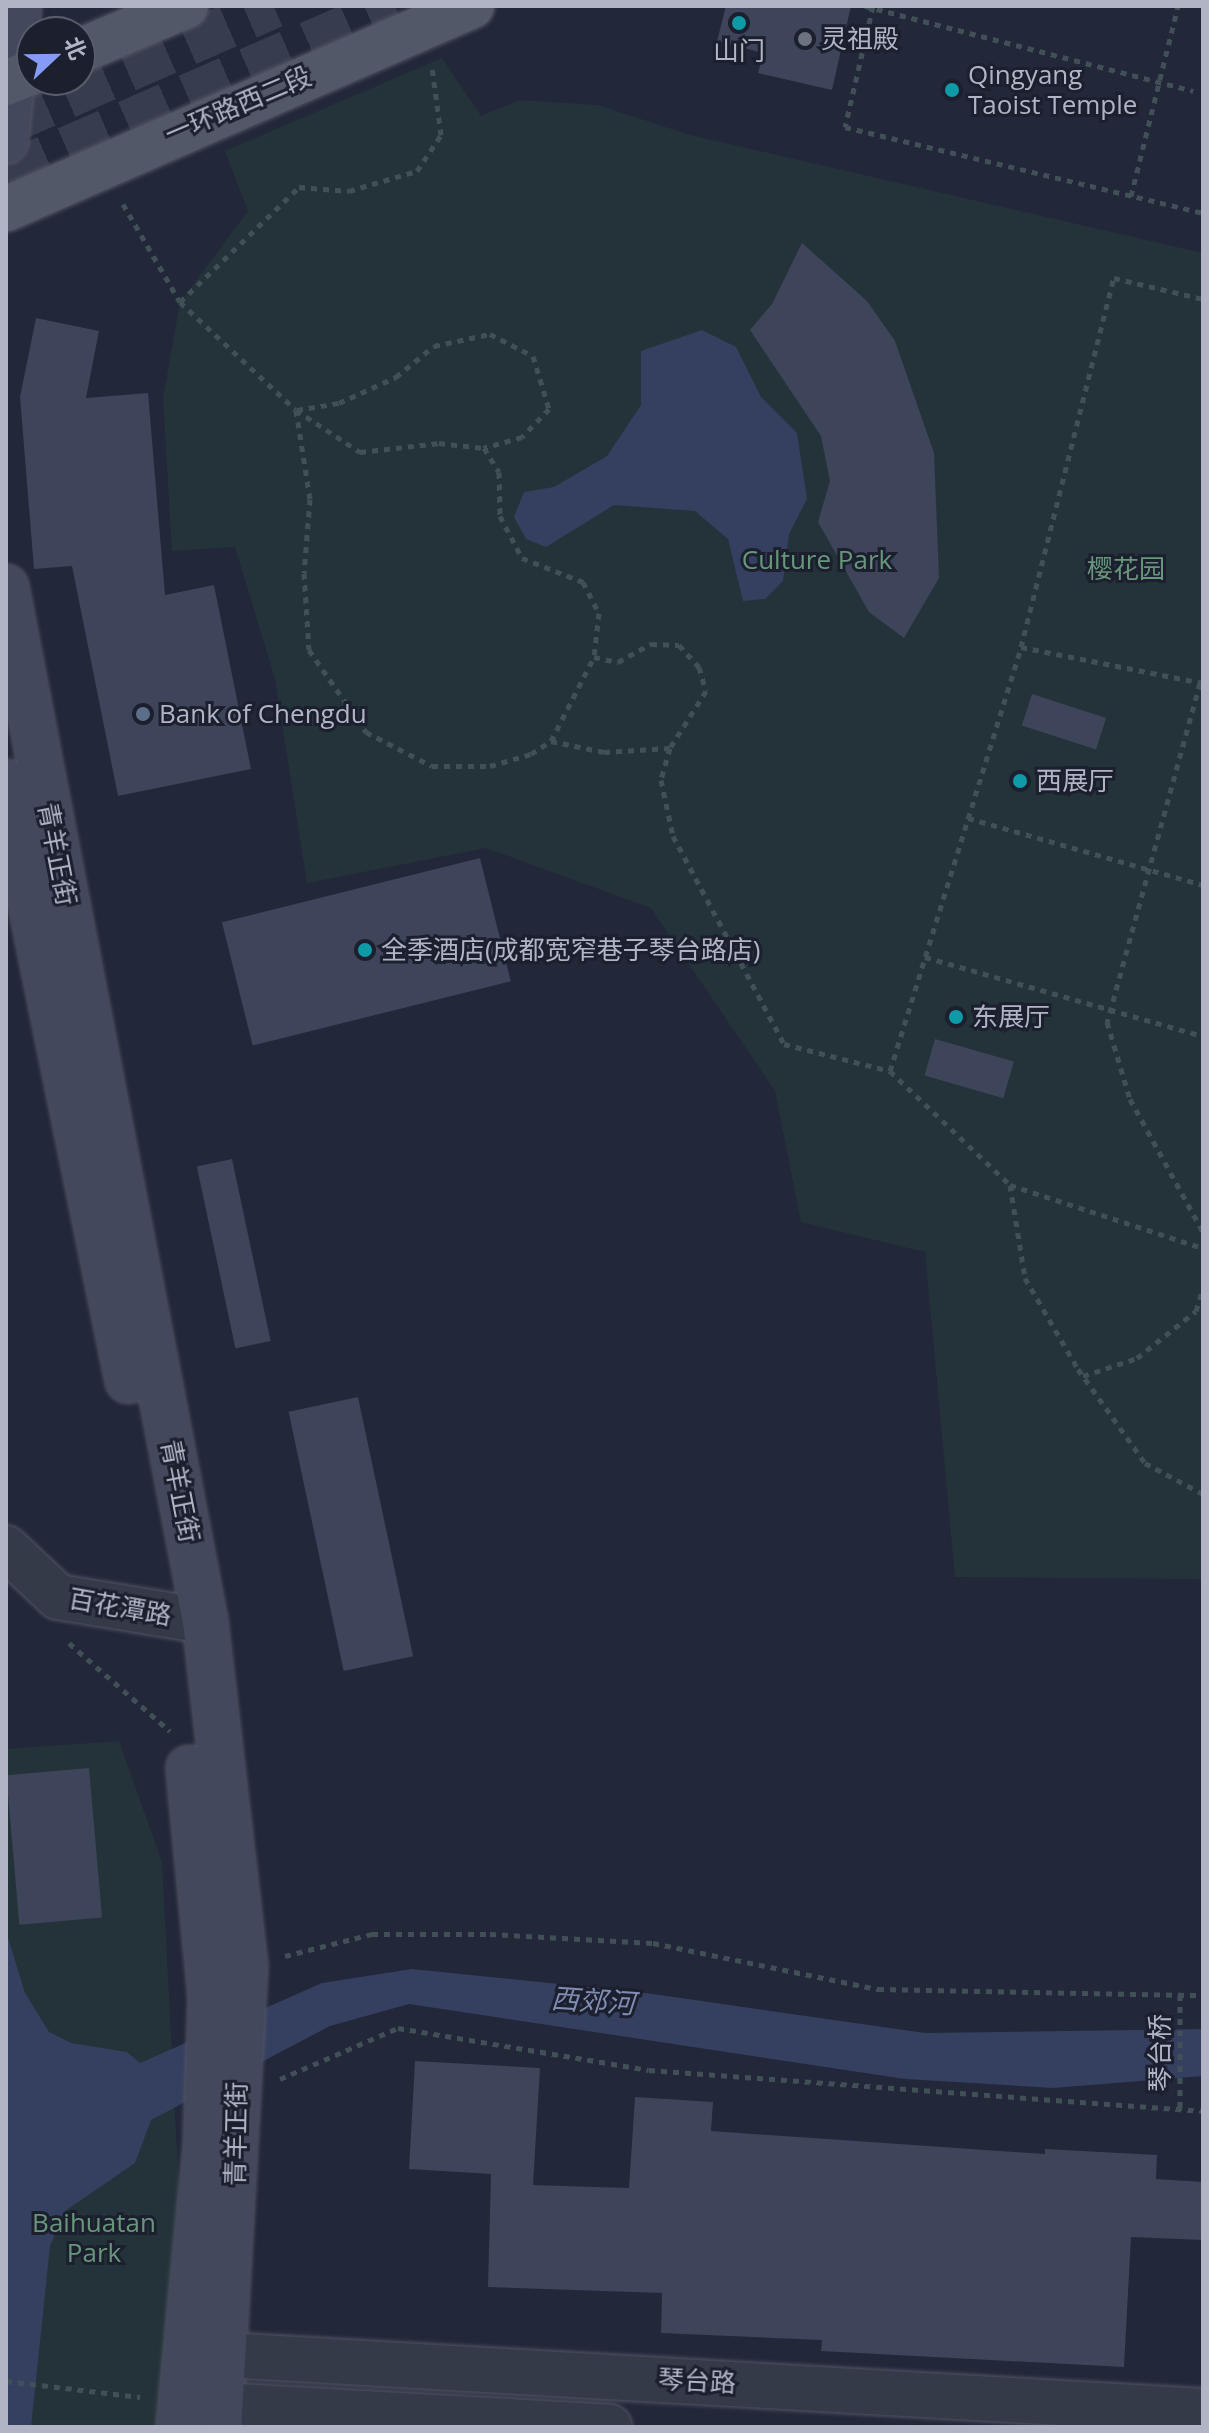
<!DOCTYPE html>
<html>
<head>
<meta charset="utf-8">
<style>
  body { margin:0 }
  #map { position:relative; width:1209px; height:2433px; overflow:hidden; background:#222739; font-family:"Open Sans","Noto Sans SC",sans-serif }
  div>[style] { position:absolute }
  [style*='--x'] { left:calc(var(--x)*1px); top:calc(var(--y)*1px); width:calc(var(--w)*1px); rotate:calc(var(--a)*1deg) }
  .green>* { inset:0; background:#24333a }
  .water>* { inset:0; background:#353f60 }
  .building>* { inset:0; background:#3e4459; transform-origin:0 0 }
  .primary-tunnel>* { height:44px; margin-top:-22px; transform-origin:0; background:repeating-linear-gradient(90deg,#373c4e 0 44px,transparent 0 66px) }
  .path>* { height:5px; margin-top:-2.5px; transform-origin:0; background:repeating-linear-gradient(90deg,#415057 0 6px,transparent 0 12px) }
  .roads { filter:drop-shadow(0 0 2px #505464) drop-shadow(0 0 2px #505464) }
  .minor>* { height:44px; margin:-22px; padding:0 22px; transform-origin:22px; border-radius:22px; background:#353a49 }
  .secondary>* { height:44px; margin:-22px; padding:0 22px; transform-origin:22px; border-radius:22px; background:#43485c }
  .primary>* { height:44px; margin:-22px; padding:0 22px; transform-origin:22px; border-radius:22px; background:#535869 }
  .dots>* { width:22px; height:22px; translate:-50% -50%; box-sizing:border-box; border:4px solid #1b1f2e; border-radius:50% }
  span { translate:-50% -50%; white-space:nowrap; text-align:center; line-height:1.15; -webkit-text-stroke:6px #1b1f2e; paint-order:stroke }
  .poi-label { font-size:26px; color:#b0b4c5 }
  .left { translate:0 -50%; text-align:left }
  .street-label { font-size:26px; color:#b0b4c5 }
  .park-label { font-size:26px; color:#68967b }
  .water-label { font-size:28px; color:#808bb2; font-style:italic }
  .frame { position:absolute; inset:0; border:8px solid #b0b4c5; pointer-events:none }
  .north { position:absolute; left:16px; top:16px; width:80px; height:80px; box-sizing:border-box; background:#1b1f2e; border:2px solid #575b6a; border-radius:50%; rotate:68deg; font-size:22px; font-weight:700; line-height:32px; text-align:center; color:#b0b4c5 }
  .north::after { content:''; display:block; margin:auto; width:28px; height:36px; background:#859bf5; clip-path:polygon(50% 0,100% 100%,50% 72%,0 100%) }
</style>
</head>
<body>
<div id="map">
  <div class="green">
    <i style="clip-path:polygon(442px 58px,481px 116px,520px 100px,598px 105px,690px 135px,1203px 253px,1203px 1579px,955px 1577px,925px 1252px,801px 1222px,775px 1091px,651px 908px,486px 848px,307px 883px,275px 679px,235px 547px,172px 551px,163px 398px,180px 302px,248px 211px,225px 151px)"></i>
    <i style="clip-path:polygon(119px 1741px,162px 1862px,184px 2286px,156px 2427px,6px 2427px,6px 1749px)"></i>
  </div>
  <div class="water">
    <i style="clip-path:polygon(702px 330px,736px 347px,761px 397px,797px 433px,807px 499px,789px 534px,783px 581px,765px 599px,743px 601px,728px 539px,695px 511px,614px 505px,546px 547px,526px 539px,514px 517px,524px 492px,554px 487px,607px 456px,641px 405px,641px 351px)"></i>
    <i style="clip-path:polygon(6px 1931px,25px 1993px,49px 2032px,71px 2043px,127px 2052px,140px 2063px,322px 1983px,412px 1969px,646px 1993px,925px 2033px,1203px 2029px,1203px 2076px,1053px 2088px,905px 2079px,409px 2004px,330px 2026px,151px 2120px,135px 2163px,65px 2211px,50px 2246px,31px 2427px,6px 2427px)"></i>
  </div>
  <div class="building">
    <i style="clip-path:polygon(726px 6px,851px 6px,832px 90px,758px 73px,763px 53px,717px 41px)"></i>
    <i style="clip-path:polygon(802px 243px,867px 301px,895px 341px,934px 453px,939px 578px,904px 638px,869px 612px,818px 522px,830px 481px,821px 436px,750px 330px,772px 304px)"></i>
    <i style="clip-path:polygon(36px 318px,99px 331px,86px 398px,148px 393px,165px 595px,214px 585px,251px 769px,118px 796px,72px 566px,34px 569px,20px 397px)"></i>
    <i style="left:1032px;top:694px;width:78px;height:33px;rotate:18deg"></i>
    <i style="left:480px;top:858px;width:127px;height:266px;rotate:76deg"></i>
    <i style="left:935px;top:1039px;width:82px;height:38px;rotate:16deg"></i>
    <i style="left:232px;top:1159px;width:186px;height:36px;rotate:78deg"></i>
    <i style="left:358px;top:1397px;width:265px;height:71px;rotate:78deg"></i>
    <i style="left:89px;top:1768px;width:150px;height:83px;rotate:85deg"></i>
    <i style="clip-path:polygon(415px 2061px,540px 2068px,533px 2185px,629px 2188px,635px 2097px,713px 2102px,711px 2131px,1045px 2154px,1045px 2149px,1157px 2155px,1156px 2179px,1203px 2182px,1203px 2240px,1131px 2237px,1124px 2367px,821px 2351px,822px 2340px,661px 2333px,662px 2293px,488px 2287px,491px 2174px,409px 2169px)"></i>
  </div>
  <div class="primary-tunnel">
    <i style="--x:6;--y:123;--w:292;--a:-23.6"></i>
    <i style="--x:6;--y:175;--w:424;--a:-23.5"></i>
  </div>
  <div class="path">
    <i style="--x:865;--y:6;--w:339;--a:14.5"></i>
    <i style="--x:873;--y:6;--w:124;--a:103"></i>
    <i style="--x:845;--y:127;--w:368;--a:13.5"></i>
    <i style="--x:1131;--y:196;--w:196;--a:-76.1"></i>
    <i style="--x:123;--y:204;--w:113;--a:59.8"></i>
    <i style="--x:180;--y:302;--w:158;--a:43"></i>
    <i style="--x:296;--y:410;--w:90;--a:81.1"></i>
    <i style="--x:310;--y:499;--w:74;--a:94.6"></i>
    <i style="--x:304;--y:573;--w:77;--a:86.3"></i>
    <i style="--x:309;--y:650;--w:100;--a:55.2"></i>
    <i style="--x:366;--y:732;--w:74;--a:27.3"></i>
    <i style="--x:432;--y:766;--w:58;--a:0"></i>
    <i style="--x:490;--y:766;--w:43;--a:-16.3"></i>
    <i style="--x:531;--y:754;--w:24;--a:-33"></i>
    <i style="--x:551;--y:741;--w:94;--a:-62.9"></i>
    <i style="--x:594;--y:657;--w:25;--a:12"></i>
    <i style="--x:618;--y:662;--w:38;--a:-29"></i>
    <i style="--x:651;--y:644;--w:28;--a:2"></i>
    <i style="--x:679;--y:645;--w:30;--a:48"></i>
    <i style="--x:699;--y:667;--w:25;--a:74"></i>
    <i style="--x:706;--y:691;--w:67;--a:122.3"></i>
    <i style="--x:670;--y:748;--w:33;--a:106"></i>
    <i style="--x:661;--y:780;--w:57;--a:77.9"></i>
    <i style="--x:673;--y:836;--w:236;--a:61.9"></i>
    <i style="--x:784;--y:1044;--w:109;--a:14.3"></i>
    <i style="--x:890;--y:1071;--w:166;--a:43.5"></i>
    <i style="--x:1010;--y:1185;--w:203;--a:18.1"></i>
    <i style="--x:180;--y:302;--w:165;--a:-44"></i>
    <i style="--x:299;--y:187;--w:50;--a:4.6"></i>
    <i style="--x:349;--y:191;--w:71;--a:-16.4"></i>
    <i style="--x:417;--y:171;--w:43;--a:-56.3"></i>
    <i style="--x:441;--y:135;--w:69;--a:-97.5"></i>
    <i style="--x:296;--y:410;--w:77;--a:33.3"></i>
    <i style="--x:360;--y:452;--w:80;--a:-6.5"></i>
    <i style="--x:439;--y:443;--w:45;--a:6.3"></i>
    <i style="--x:484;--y:448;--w:28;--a:58"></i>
    <i style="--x:499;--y:472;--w:44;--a:88.7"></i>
    <i style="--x:500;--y:516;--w:47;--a:62.4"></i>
    <i style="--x:522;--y:558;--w:66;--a:21.5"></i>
    <i style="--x:583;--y:582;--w:35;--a:63"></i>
    <i style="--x:599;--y:613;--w:44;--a:96.5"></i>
    <i style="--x:297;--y:410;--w:43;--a:-9.5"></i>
    <i style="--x:339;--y:403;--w:63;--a:-24.5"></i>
    <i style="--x:396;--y:377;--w:49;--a:-39.2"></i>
    <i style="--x:434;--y:346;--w:57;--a:-12.1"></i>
    <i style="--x:490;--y:334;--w:48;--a:27.1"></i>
    <i style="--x:533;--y:356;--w:55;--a:73.2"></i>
    <i style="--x:549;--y:409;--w:39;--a:134"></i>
    <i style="--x:522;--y:437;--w:40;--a:164"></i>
    <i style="--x:1021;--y:647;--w:185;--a:11.2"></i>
    <i style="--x:1200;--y:683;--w:352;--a:105.3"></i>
    <i style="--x:1107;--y:1022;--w:80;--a:73.4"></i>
    <i style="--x:1130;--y:1099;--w:152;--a:61.2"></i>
    <i style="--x:551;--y:741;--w:54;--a:11.7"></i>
    <i style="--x:604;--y:752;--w:66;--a:-3.5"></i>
    <i style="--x:968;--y:818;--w:244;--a:15.9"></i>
    <i style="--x:925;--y:957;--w:289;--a:15.9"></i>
    <i style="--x:890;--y:1071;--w:444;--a:-72.8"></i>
    <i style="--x:1021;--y:647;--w:381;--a:-75.9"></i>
    <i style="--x:1114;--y:278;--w:91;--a:13.3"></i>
    <i style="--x:1010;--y:1185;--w:94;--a:80.8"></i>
    <i style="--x:1025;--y:1278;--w:105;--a:59.8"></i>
    <i style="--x:1078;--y:1369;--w:115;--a:54.5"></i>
    <i style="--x:1145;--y:1463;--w:66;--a:28.1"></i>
    <i style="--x:1083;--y:1376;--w:57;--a:-18.4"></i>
    <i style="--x:1137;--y:1358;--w:75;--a:-38.5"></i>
    <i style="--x:1196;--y:1311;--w:24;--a:-73"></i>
    <i style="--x:69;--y:1643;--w:134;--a:41.1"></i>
    <i style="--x:285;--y:1956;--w:90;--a:-14.2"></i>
    <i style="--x:372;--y:1934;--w:118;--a:0"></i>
    <i style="--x:490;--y:1934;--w:163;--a:3.2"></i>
    <i style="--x:653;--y:1943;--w:230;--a:11.6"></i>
    <i style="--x:878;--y:1989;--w:325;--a:1.1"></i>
    <i style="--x:1180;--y:1994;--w:117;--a:90"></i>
    <i style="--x:280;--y:2079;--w:129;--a:-23.4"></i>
    <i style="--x:398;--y:2028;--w:254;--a:9.5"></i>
    <i style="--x:649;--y:2070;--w:556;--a:4.23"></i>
    <i style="--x:6;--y:2381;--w:135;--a:6.8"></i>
  </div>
  <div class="roads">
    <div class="minor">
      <i style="--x:6;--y:1548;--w:71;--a:43.3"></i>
      <i style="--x:58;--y:1597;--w:149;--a:9.3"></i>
      <i style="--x:190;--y:2353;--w:1015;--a:3.28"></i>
      <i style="--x:184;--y:2403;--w:426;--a:3.2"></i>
    </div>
    <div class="secondary">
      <i style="--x:6;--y:141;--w:136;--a:-84.5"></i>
      <i style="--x:6;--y:587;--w:1053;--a:79.11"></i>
      <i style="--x:205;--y:1621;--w:347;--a:83.4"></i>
      <i style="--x:245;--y:1966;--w:462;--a:93.2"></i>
      <i style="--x:6;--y:782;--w:611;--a:78.49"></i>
      <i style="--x:179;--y:2427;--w:282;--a:-84.5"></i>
      <i style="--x:206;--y:2146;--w:148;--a:-88.1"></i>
      <i style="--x:211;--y:1998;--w:231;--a:-95.5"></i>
    </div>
    <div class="primary">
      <i style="--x:80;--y:51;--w:115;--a:-23"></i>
      <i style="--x:6;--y:83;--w:28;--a:-23"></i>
      <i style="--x:6;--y:209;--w:508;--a:-23.54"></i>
    </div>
  </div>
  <div class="dots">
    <i style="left:739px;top:23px;background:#0f9aa8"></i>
    <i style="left:805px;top:39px;background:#6b7280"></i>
    <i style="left:952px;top:90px;background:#0f9aa8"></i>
    <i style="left:143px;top:714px;background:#5c6f8a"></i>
    <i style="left:1020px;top:781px;background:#0f9aa8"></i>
    <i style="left:365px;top:950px;background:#0f9aa8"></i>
    <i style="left:956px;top:1017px;background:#0f9aa8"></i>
  </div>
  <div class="poi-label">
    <span class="left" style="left:821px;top:39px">灵祖殿</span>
    <span style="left:739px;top:51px">山门</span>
    <span class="left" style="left:968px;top:90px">Qingyang<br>Taoist Temple</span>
    <span class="left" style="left:159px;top:714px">Bank of Chengdu</span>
    <span class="left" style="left:1036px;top:781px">西展厅</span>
    <span class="left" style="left:381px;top:950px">全季酒店(成都宽窄巷子琴台路店)</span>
    <span class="left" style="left:972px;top:1017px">东展厅</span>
  </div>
  <div class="street-label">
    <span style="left:238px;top:105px;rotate:-23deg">一环路西二段</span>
    <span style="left:57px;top:854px;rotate:79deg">青羊正街</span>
    <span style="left:180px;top:1491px;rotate:79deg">青羊正街</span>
    <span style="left:120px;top:1607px;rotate:10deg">百花潭路</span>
    <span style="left:1160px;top:2053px;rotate:-90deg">琴台桥</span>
    <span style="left:236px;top:2134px;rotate:-89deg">青羊正街</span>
    <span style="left:697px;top:2381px;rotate:3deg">琴台路</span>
  </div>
  <div class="park-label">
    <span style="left:817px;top:560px">Culture Park</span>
    <span style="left:1126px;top:569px">樱花园</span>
    <span style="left:94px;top:2238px">Baihuatan<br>Park</span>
  </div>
  <div class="water-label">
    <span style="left:593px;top:2000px;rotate:4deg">西郊河</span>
  </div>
  <div class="frame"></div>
  <div class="north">北</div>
</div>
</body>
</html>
